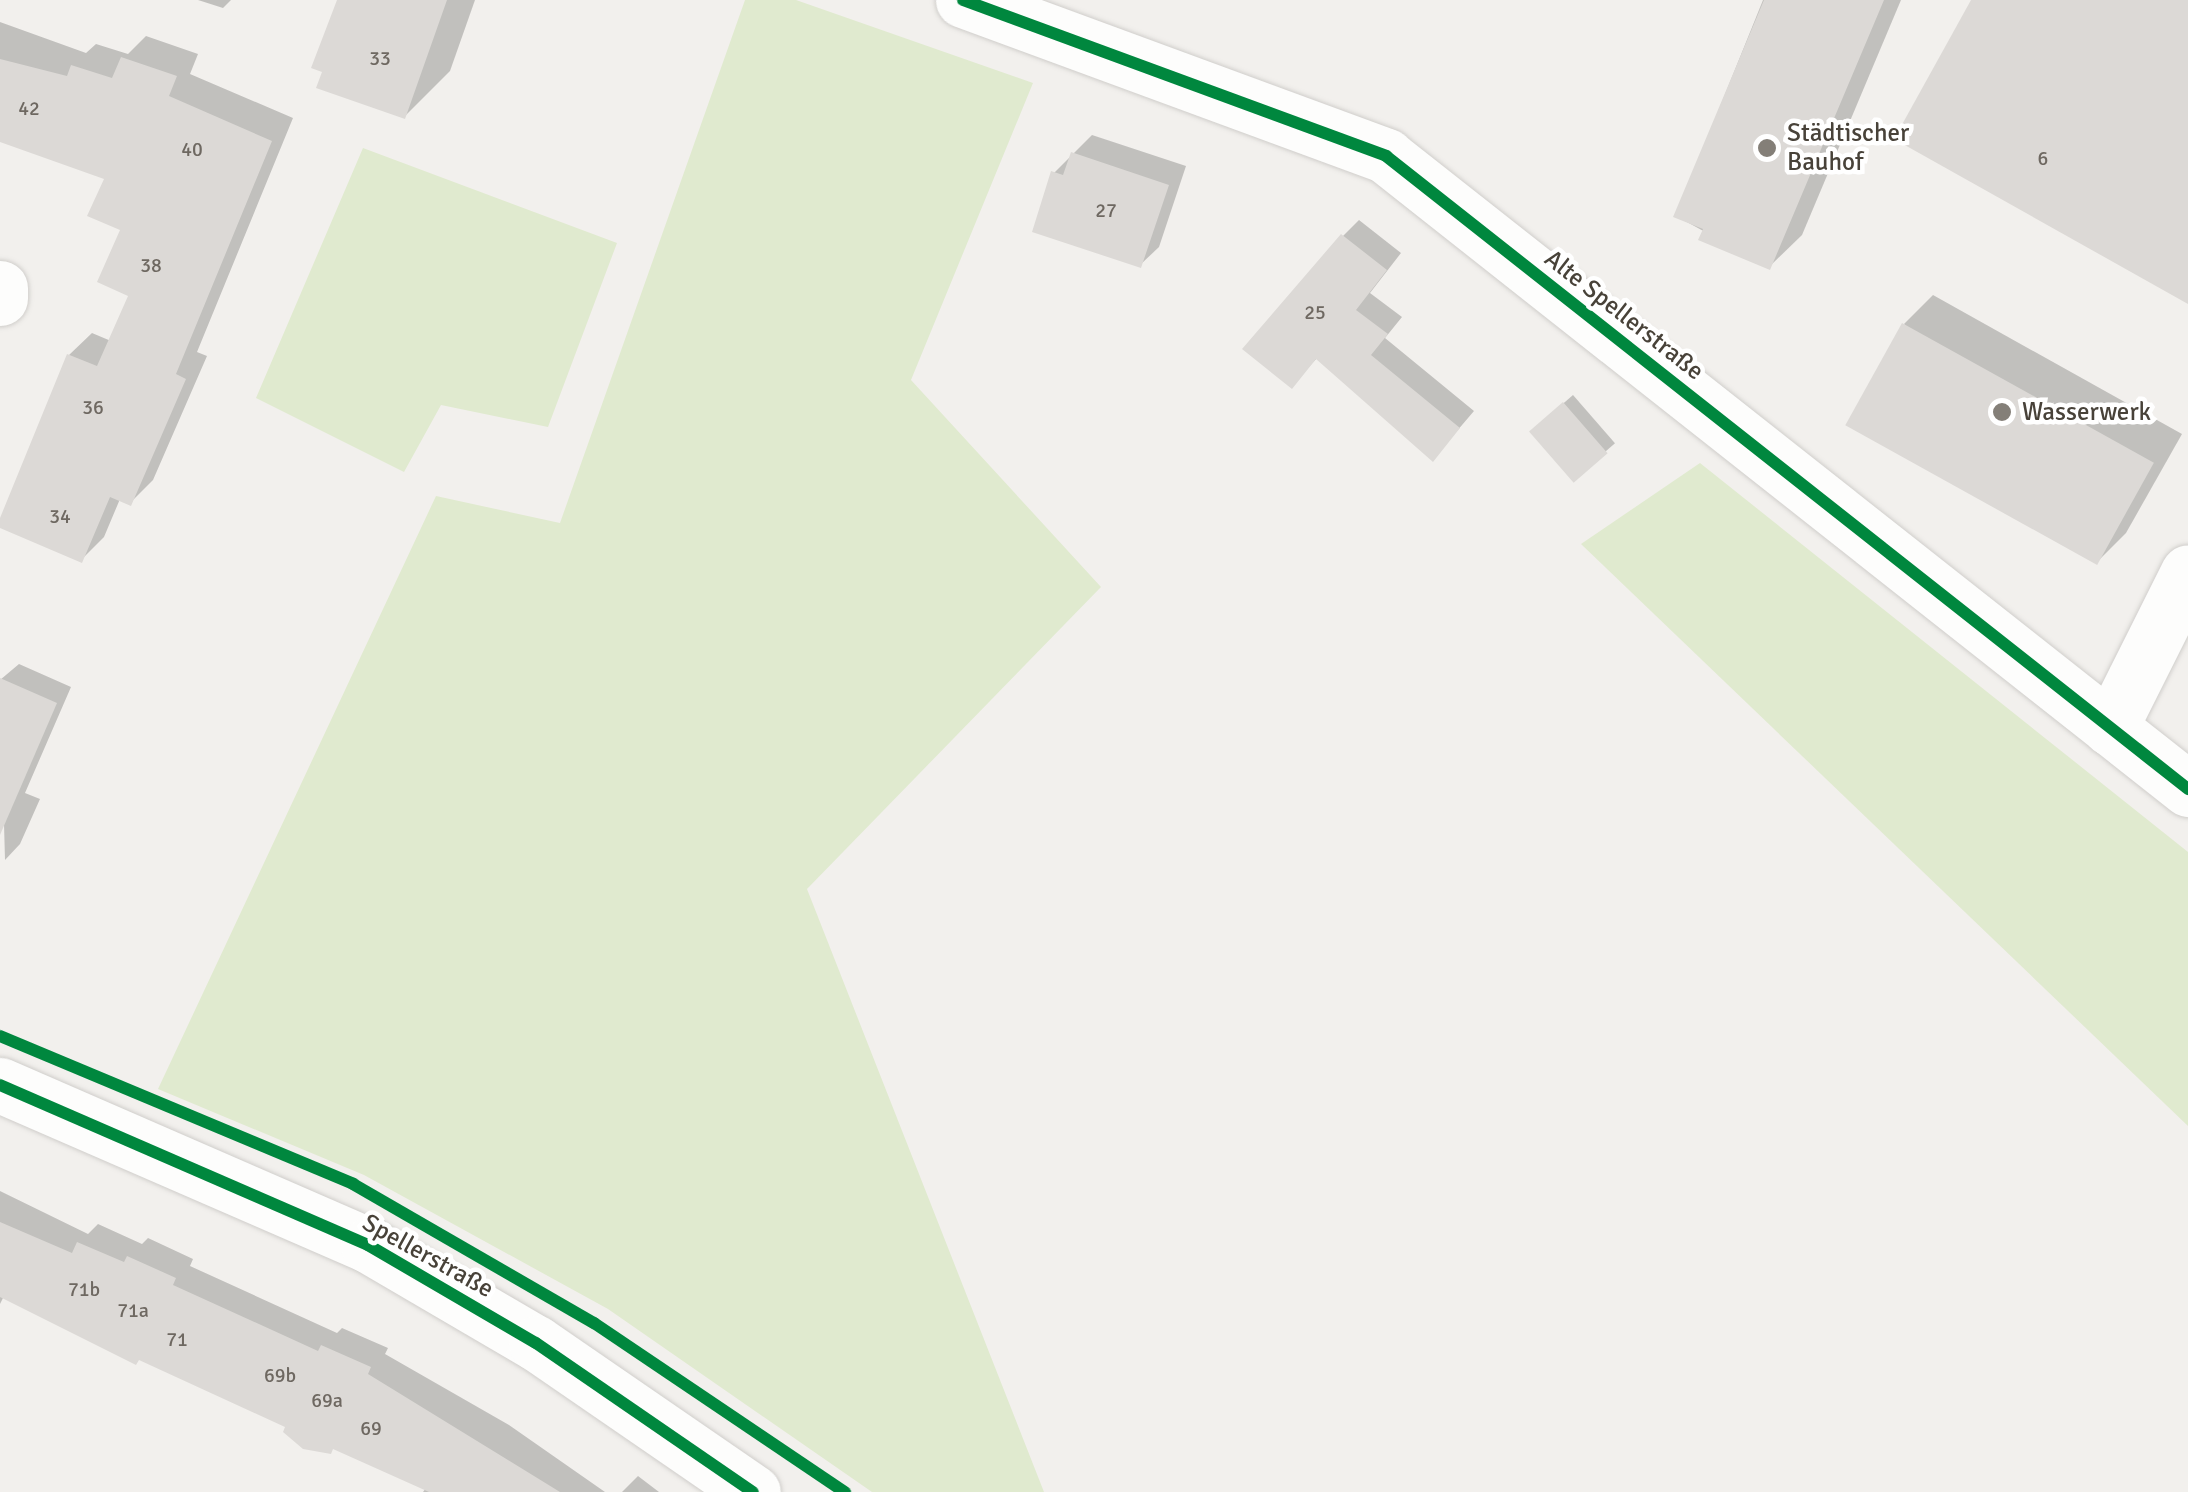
<!DOCTYPE html>
<html>
<head>
<meta charset="utf-8">
<style>
  body { margin:0 }
  #map { position:relative; width:2188px; height:1492px; overflow:hidden; background:#f2f0ed; font-family:Signika,sans-serif }
  div>[style] { position:absolute }
  [style*='--x'] { left:calc(var(--x)*1px); top:calc(var(--y)*1px); width:calc(var(--w)*1px); rotate:calc(var(--a)*1deg) }
  .green>* { inset:0; background:#e0eacf }
  .shadow>* { inset:0; background:#0003; transform-origin:0 0 }
  .building>* { inset:0; background:#dcd9d6; transform-origin:0 0 }
  .roads { filter:drop-shadow(0 0 2px #d0cecb) drop-shadow(0 0 2px #d0cecb) }
  .street>* { height:55px; margin:-27.5px; padding:0 27.5px; transform-origin:27.5px; border-radius:27.5px; background:#fdfdfc }
  .cycleway>* { height:12px; margin:-6px; padding:0 6px; transform-origin:6px; border-radius:6px; background:#00873e }
  .dots>* { width:28px; height:28px; translate:-50% -50%; box-sizing:border-box; border:5px solid #fff; border-radius:50% }
  span { translate:-50% -50%; white-space:nowrap; text-align:center; line-height:1.15; -webkit-text-stroke:9px #fff; paint-order:stroke }
  .number-label { font-size:20px; color:#6e6861 }
  .number-label span { -webkit-text-stroke-width:0 }
  .poi-label { font-size:25px; color:#484239 }
  .left { translate:0 -50%; text-align:left }
  .street-label { font-size:25px; color:#484239 }
</style>
</head>
<body>
<div id="map">
  <div class="green">
    <i style="clip-path:polygon(745px 0,796px 0,1033px 83px,911px 380px,1101px 587px,807px 889px,1044px 1492px,872px 1492px,608px 1309px,364px 1175px,158px 1089px,436px 496px,560px 523px)"></i>
    <i style="clip-path:polygon(363px 148px,617px 243px,548px 427px,441px 405px,404px 472px,256px 398px)"></i>
    <i style="clip-path:polygon(1700px 463px,2188px 852px,2188px 1126px,1581px 544px)"></i>
  </div>
  <div class="shadow">
    <i style="clip-path:polygon(198px 0,231px 0,223px 8px)"></i>
    <i style="clip-path:polygon(338px 0,475px 0,450px 71px,405px 116px)"></i>
    <i style="clip-path:polygon(1763px 0,1901px 0,1802px 235px,1769px 267px,1676px 216px)"></i>
    <i style="clip-path:polygon(0 22px,86px 53px,96px 44px,128px 54px,146px 36px,198px 54px,190px 74px,293px 118px,197px 352px,207px 356px,153px 480px,130px 503px,120px 499px,104px 537px,81px 560px,0 524px,69px 355px,92px 333px,111px 341px,132px 294px,123px 229px,107px 177px,0 139px)"></i>
    <i style="clip-path:polygon(1092px 135px,1186px 166px,1159px 247px,1140px 265px,1054px 173px)"></i>
    <i style="clip-path:polygon(1359px 220px,1401px 253px,1370px 293px,1402px 317px,1385px 338px,1474px 411px,1433px 459px,1318px 357px,1292px 385px,1343px 236px)"></i>
    <i style="clip-path:polygon(1933px 295px,2182px 434px,2126px 533px,2097px 562px,1904px 324px)"></i>
    <i style="left:1573px;top:395px;width:64px;height:54px;rotate:49deg"></i>
    <i style="clip-path:polygon(19px 664px,71px 687px,25px 793px,40px 799px,20px 844px,5px 860px,0 680px)"></i>
    <i style="clip-path:polygon(0 1191px,88px 1234px,98px 1224px,142px 1244px,148px 1238px,193px 1259px,190px 1266px,337px 1333px,342px 1328px,388px 1348px,385px 1354px,509px 1425px,605px 1492px,423px 1492px,426px 1488px,4px 1296px,0 1304px)"></i>
    <i style="clip-path:polygon(638px 1476px,659px 1492px,622px 1492px)"></i>
  </div>
  <div class="building">
    <i style="clip-path:polygon(337px 0,447px 0,405px 119px,316px 88px,322px 72px,311px 68px)"></i>
    <i style="clip-path:polygon(1764px 0,1884px 0,1770px 270px,1698px 240px,1703px 229px,1673px 217px)"></i>
    <i style="clip-path:polygon(1971px 0,2188px 0,2188px 304px,1894px 139px)"></i>
    <i style="clip-path:polygon(121px 57px,177px 76px,169px 96px,272px 141px,176px 374px,186px 379px,131px 506px,110px 497px,82px 563px,0 528px,0 518px,67px 354px,97px 366px,128px 296px,97px 282px,120px 230px,87px 216px,104px 179px,0 142px,0 59px,67px 76px,71px 65px,112px 78px)"></i>
    <i style="clip-path:polygon(1071px 152px,1169px 185px,1141px 268px,1032px 232px,1051px 171px,1063px 175px)"></i>
    <i style="clip-path:polygon(1341px 234px,1387px 270px,1356px 310px,1388px 334px,1371px 355px,1460px 428px,1433px 462px,1316px 359px,1292px 389px,1242px 349px)"></i>
    <i style="left:1902px;top:323px;width:288px;height:117px;rotate:29deg"></i>
    <i style="left:1563px;top:402px;width:68px;height:45px;rotate:49deg"></i>
    <i style="clip-path:polygon(0 678px,57px 703px,0 835px)"></i>
    <i style="clip-path:polygon(0 1222px,72px 1253px,77px 1242px,124px 1262px,127px 1256px,176px 1278px,173px 1285px,318px 1351px,321px 1345px,371px 1367px,368px 1374px,560px 1492px,429px 1492px,333px 1449px,331px 1454px,303px 1449px,283px 1432px,285px 1427px,139px 1360px,136px 1365px,0 1297px)"></i>
  </div>
  <div class="roads">
    <div class="street">
      <i style="--x:963;--y:0;--w:451;--a:20.2"></i>
      <i style="--x:1386;--y:156;--w:1022;--a:38.28"></i>
      <i style="--x:0;--y:288;--w:10;--a:90"></i>
      <i style="--x:2110;--y:728;--w:174;--a:-63.4"></i>
      <i style="--x:0;--y:1085;--w:401;--a:23.5"></i>
      <i style="--x:368;--y:1245;--w:194;--a:30.3"></i>
      <i style="--x:536;--y:1343;--w:263;--a:34.5"></i>
    </div>
  </div>
  <div class="cycleway">
    <i style="--x:963;--y:0;--w:451;--a:20.2"></i>
    <i style="--x:1386;--y:156;--w:1022;--a:38.28"></i>
    <i style="--x:0;--y:1036;--w:383;--a:22.7"></i>
    <i style="--x:353;--y:1184;--w:278;--a:30"></i>
    <i style="--x:594;--y:1323;--w:303;--a:34"></i>
    <i style="--x:0;--y:1085;--w:401;--a:23.5"></i>
    <i style="--x:368;--y:1245;--w:194;--a:30.3"></i>
    <i style="--x:536;--y:1343;--w:263;--a:34.5"></i>
  </div>
  <div class="dots">
    <i style="left:1767px;top:148px;background:#847f78"></i>
    <i style="left:2002px;top:412px;background:#847f78"></i>
  </div>
  <div class="number-label">
    <span style="left:380px;top:58px">33</span>
    <span style="left:29px;top:108px">42</span>
    <span style="left:192px;top:149px">40</span>
    <span style="left:2043px;top:158px">6</span>
    <span style="left:1106px;top:210px">27</span>
    <span style="left:151px;top:265px">38</span>
    <span style="left:1315px;top:312px">25</span>
    <span style="left:93px;top:407px">36</span>
    <span style="left:60px;top:516px">34</span>
    <span style="left:84px;top:1289px">71b</span>
    <span style="left:133px;top:1310px">71a</span>
    <span style="left:177px;top:1339px">71</span>
    <span style="left:280px;top:1375px">69b</span>
    <span style="left:327px;top:1400px">69a</span>
    <span style="left:371px;top:1428px">69</span>
  </div>
  <div class="poi-label">
    <span class="left" style="left:1787px;top:148px">Städtischer<br>Bauhof</span>
    <span class="left" style="left:2022px;top:412px">Wasserwerk</span>
  </div>
  <div class="street-label">
    <span style="left:1624px;top:315px;rotate:38deg">Alte Spellerstraße</span>
    <span style="left:428px;top:1256px;rotate:29deg">Spellerstraße</span>
  </div>
</div>
</body>
</html>
